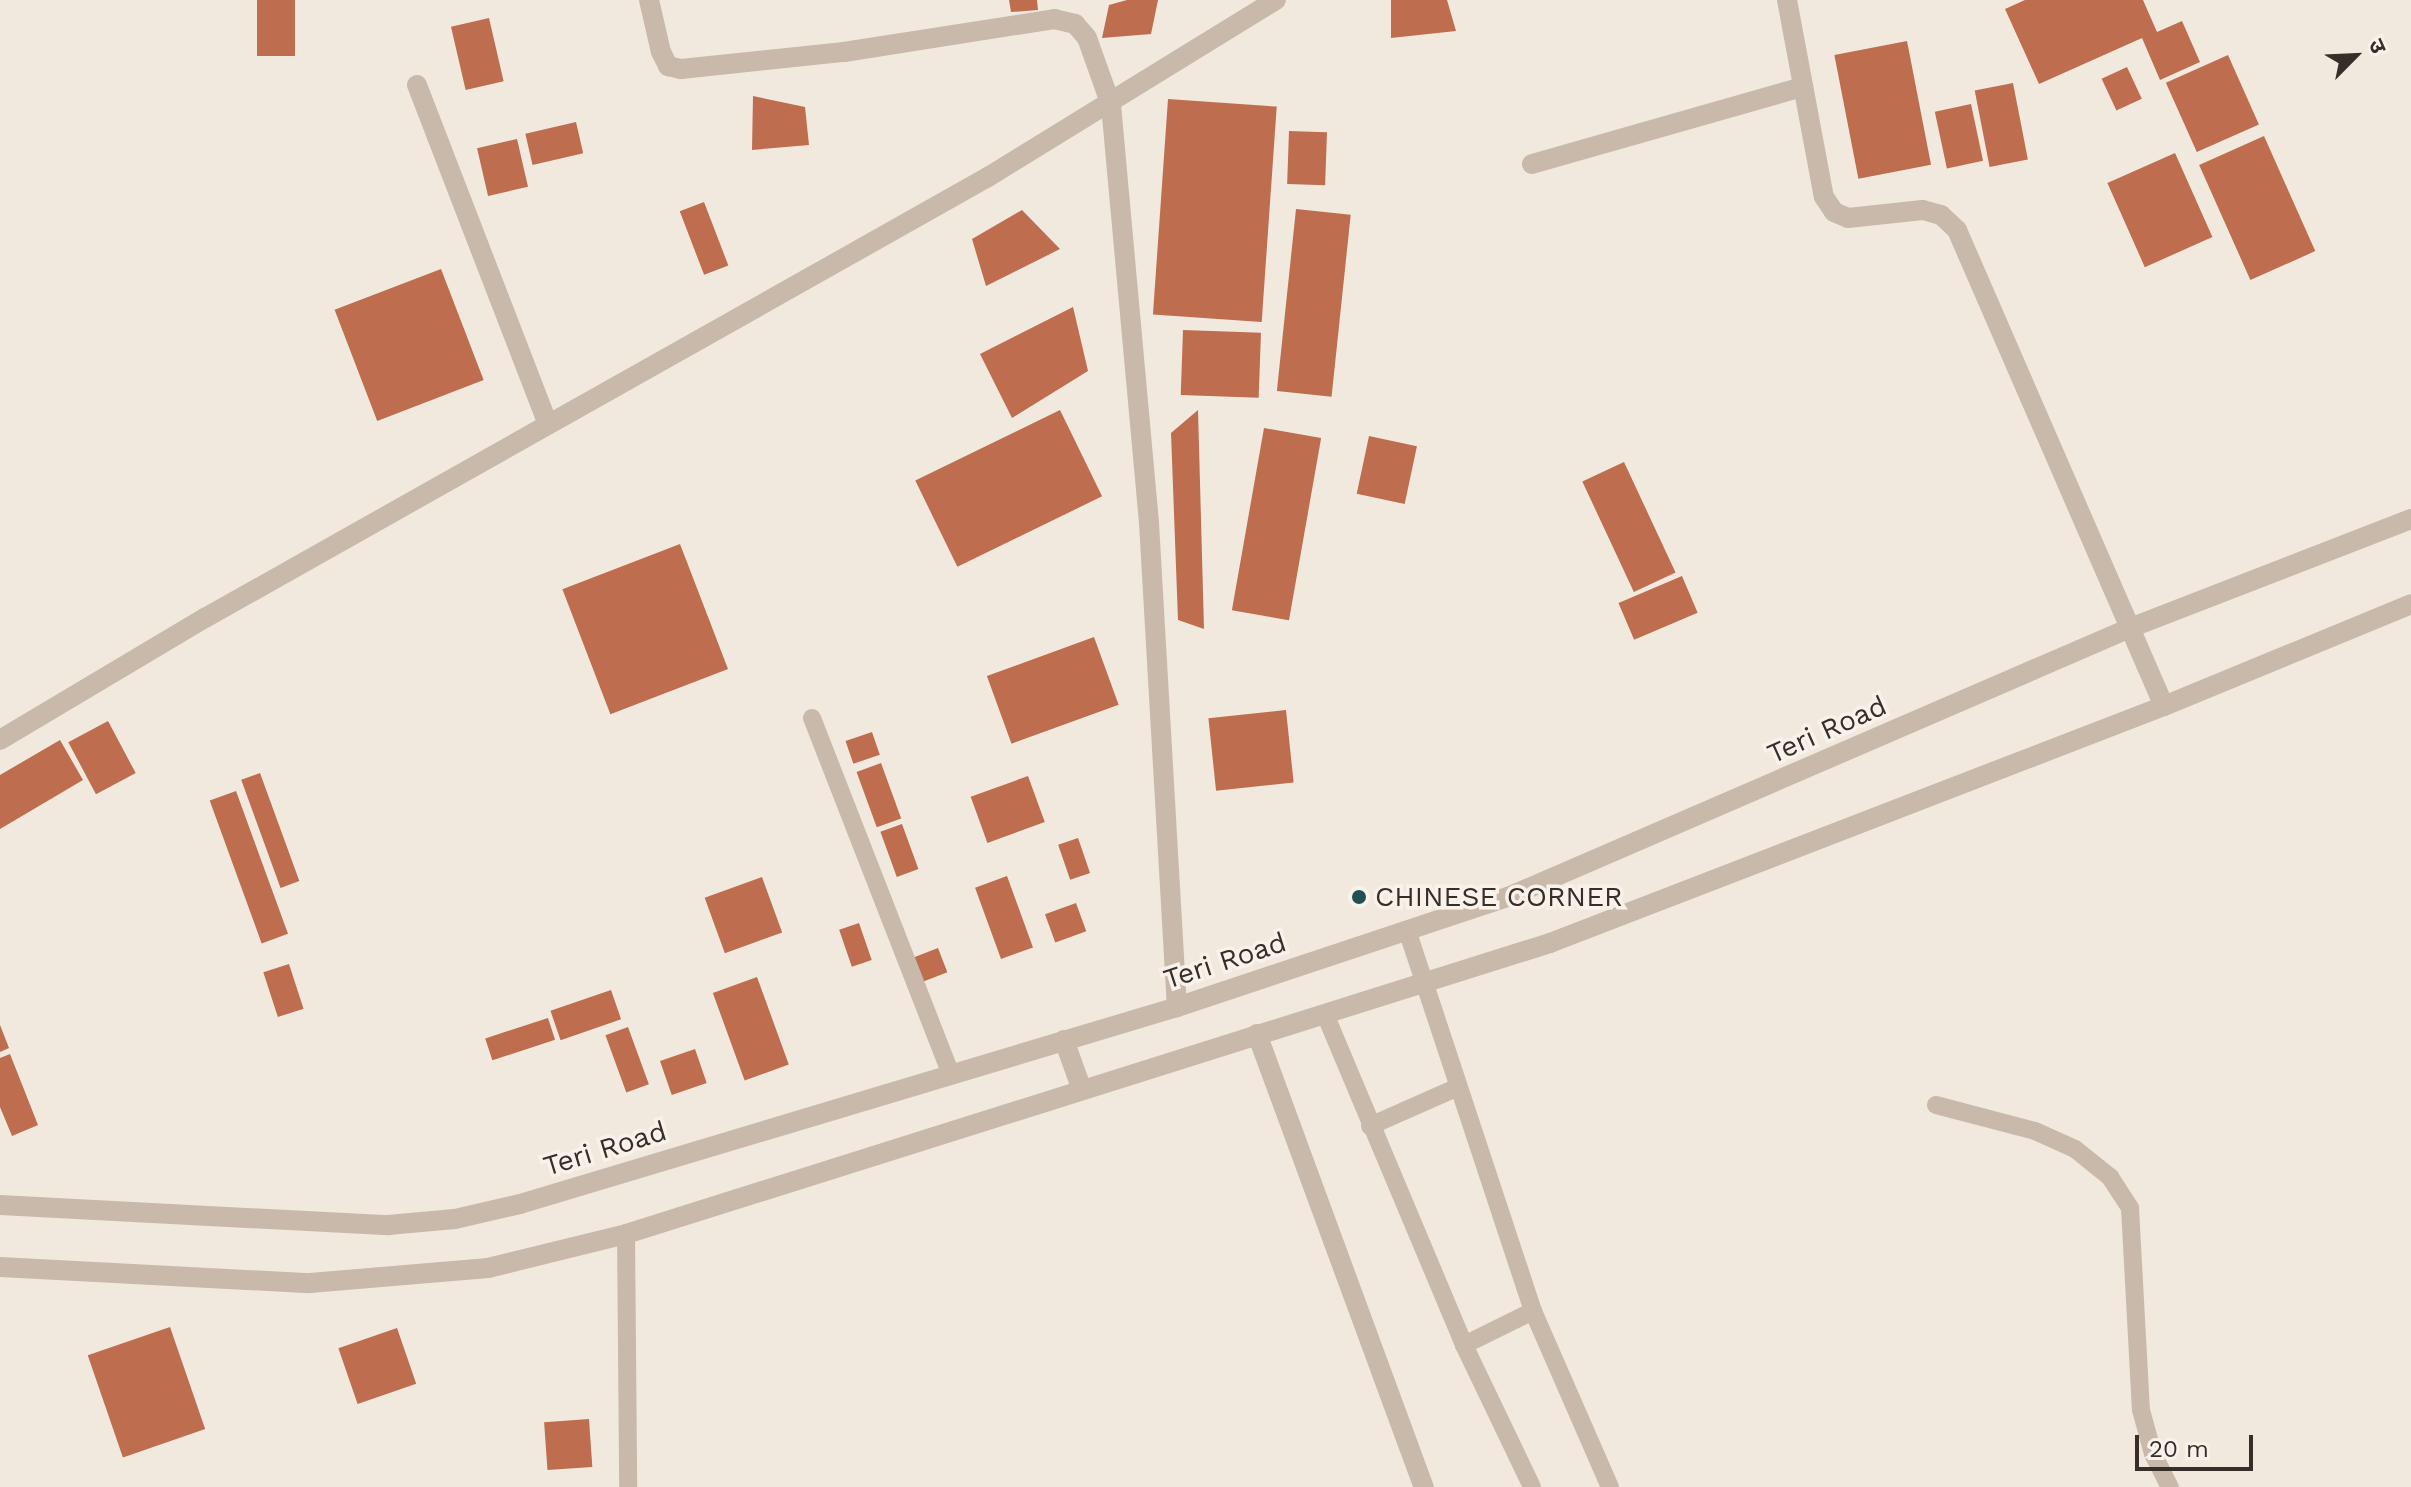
<!DOCTYPE html>
<html>
<head>
<meta charset="utf-8">
<style>
  body { margin:0 }
  #map { position:relative; width:2411px; height:1487px; overflow:hidden; background:#f1e9de; font-family:"Work Sans","Noto Sans Devanagari",sans-serif }
  div>[style] { position:absolute }
  [style*='--x'] { left:calc(var(--x)*1px); top:calc(var(--y)*1px); width:calc(var(--w)*1px); rotate:calc(var(--a)*1deg) }
  .building>* { inset:0; background:#be6d4f; transform-origin:0 0 }
  .service>* { height:18px; margin:-9px; padding:0 9px; transform-origin:9px; border-radius:9px; background:#c8b9ab }
  .minor>* { height:20px; margin:-10px; padding:0 10px; transform-origin:10px; border-radius:10px; background:#c8b9ab }
  .tertiary>* { height:20px; margin:-10px; padding:0 10px; transform-origin:10px; border-radius:10px; background:#c8b9ab }
  .dots>* { width:22px; height:22px; translate:-50% -50%; box-sizing:border-box; border:4px solid #f9f2ea; border-radius:50% }
  span { translate:-50% -50%; white-space:nowrap; text-align:center; line-height:1.15; -webkit-text-stroke:7px #f9f2ea; paint-order:stroke }
  .street-label { font-size:28px; color:#372e2a }
  .poi-label { font-size:28px; color:#372e2a }
  .left { translate:0 -50%; text-align:left }
  .north { position:absolute; left:2315px; top:16px; width:80px; height:80px; -webkit-text-stroke:6px #f9f2ea; paint-order:stroke; rotate:66deg; font-size:22px; font-weight:700; line-height:32px; text-align:center; color:#372e2a }
  .north::after { content:''; display:block; margin:auto; width:28px; height:36px; background:#372e2a; clip-path:polygon(50% 0,100% 100%,50% 72%,0 100%) }
  .scale { position:absolute; left:2135px; top:1435px; width:118px; height:36px; box-sizing:border-box; border:4px solid #372e2a; border-top:0; padding-left:10px; font-size:24px; line-height:28px; white-space:nowrap; color:#372e2a; -webkit-text-stroke:6px #f9f2ea; paint-order:stroke }
</style>
</head>
<body>
<div id="map">
  <div class="building">
    <i style="left:257px;top:0;width:38px;height:56px"></i>
    <i style="clip-path:polygon(1009px 0,1037px 0,1038px 10px,1011px 12px)"></i>
    <i style="clip-path:polygon(1127px 0,1158px 0,1151px 34px,1102px 38px,1109px 5px)"></i>
    <i style="clip-path:polygon(1391px 0,1447px 0,1456px 31px,1391px 38px)"></i>
    <i style="clip-path:polygon(2025px 0,2143px 0,2157px 32px,2182px 21px,2200px 62px,2160px 80px,2142px 38px,2039px 84px,2005px 9px)"></i>
    <i style="left:489px;top:18px;width:65px;height:39px;rotate:77deg"></i>
    <i style="left:1907px;top:41px;width:126px;height:74px;rotate:79deg"></i>
    <i style="left:2228px;top:55px;width:76px;height:68px;rotate:66deg"></i>
    <i style="left:2127px;top:67px;width:35px;height:28px;rotate:65deg"></i>
    <i style="left:2013px;top:83px;width:78px;height:39px;rotate:79deg"></i>
    <i style="clip-path:polygon(753px 96px,805px 107px,809px 145px,752px 150px)"></i>
    <i style="left:1168px;top:99px;width:109px;height:216px;rotate:4deg"></i>
    <i style="left:1971px;top:104px;width:58px;height:37px;rotate:78deg"></i>
    <i style="left:576px;top:122px;width:32px;height:52px;rotate:77deg"></i>
    <i style="left:1289px;top:131px;width:38px;height:53px;rotate:2deg"></i>
    <i style="left:2264px;top:136px;width:126px;height:71px;rotate:66deg"></i>
    <i style="left:517px;top:139px;width:49px;height:41px;rotate:77deg"></i>
    <i style="left:2175px;top:153px;width:92px;height:74px;rotate:66deg"></i>
    <i style="left:704px;top:202px;width:68px;height:26px;rotate:69deg"></i>
    <i style="left:1296px;top:209px;width:55px;height:183px;rotate:6deg"></i>
    <i style="clip-path:polygon(1022px 210px,1060px 249px,986px 286px,972px 239px)"></i>
    <i style="left:441px;top:269px;width:119px;height:114px;rotate:69deg"></i>
    <i style="clip-path:polygon(1073px 307px,1088px 371px,1012px 418px,980px 354px)"></i>
    <i style="left:1183px;top:330px;width:78px;height:65px;rotate:2deg"></i>
    <i style="left:1060px;top:410px;width:96px;height:161px;rotate:64deg"></i>
    <i style="clip-path:polygon(1198px 410px,1204px 629px,1178px 620px,1171px 433px)"></i>
    <i style="left:1264px;top:428px;width:58px;height:185px;rotate:10deg"></i>
    <i style="left:1369px;top:436px;width:49px;height:59px;rotate:12deg"></i>
    <i style="left:1624px;top:462px;width:122px;height:46px;rotate:65deg"></i>
    <i style="left:680px;top:544px;width:134px;height:126px;rotate:69deg"></i>
    <i style="left:1682px;top:576px;width:40px;height:69px;rotate:67deg"></i>
    <i style="left:1094px;top:637px;width:72px;height:114px;rotate:70deg"></i>
    <i style="left:1286px;top:710px;width:73px;height:78px;rotate:84deg"></i>
    <i style="left:108px;top:721px;width:59px;height:45px;rotate:62deg"></i>
    <i style="left:872px;top:732px;width:24px;height:28px;rotate:71deg"></i>
    <i style="clip-path:polygon(60px 740px,83px 780px,0 829px,0 775px)"></i>
    <i style="left:881px;top:763px;width:59px;height:26px;rotate:70deg"></i>
    <i style="left:260px;top:773px;width:115px;height:20px;rotate:70deg"></i>
    <i style="left:1028px;top:776px;width:49px;height:61px;rotate:70deg"></i>
    <i style="left:236px;top:791px;width:152px;height:28px;rotate:70deg"></i>
    <i style="left:902px;top:824px;width:48px;height:23px;rotate:70deg"></i>
    <i style="left:1078px;top:838px;width:37px;height:21px;rotate:71deg"></i>
    <i style="left:1007px;top:876px;width:76px;height:34px;rotate:70deg"></i>
    <i style="left:762px;top:877px;width:59px;height:61px;rotate:70deg"></i>
    <i style="left:1076px;top:903px;width:30px;height:33px;rotate:70deg"></i>
    <i style="left:859px;top:923px;width:39px;height:21px;rotate:71deg"></i>
    <i style="left:938px;top:948px;width:26px;height:29px;rotate:69deg"></i>
    <i style="left:289px;top:964px;width:47px;height:27px;rotate:72deg"></i>
    <i style="left:757px;top:977px;width:93px;height:47px;rotate:70deg"></i>
    <i style="left:611px;top:990px;width:31px;height:64px;rotate:71deg"></i>
    <i style="left:548px;top:1018px;width:23px;height:66px;rotate:72deg"></i>
    <i style="clip-path:polygon(0 1025px,9px 1048px,0 1052px)"></i>
    <i style="left:628px;top:1027px;width:61px;height:24px;rotate:70deg"></i>
    <i style="left:695px;top:1049px;width:36px;height:37px;rotate:71deg"></i>
    <i style="clip-path:polygon(10px 1054px,38px 1125px,12px 1136px,0 1107px,0 1058px)"></i>
    <i style="left:170px;top:1327px;width:108px;height:87px;rotate:71deg"></i>
    <i style="left:397px;top:1328px;width:59px;height:62px;rotate:71deg"></i>
    <i style="left:589px;top:1419px;width:48px;height:45px;rotate:86deg"></i>
  </div>
  <div class="service">
    <i style="--x:812;--y:718;--w:382;--a:68.7"></i>
    <i style="--x:1407;--y:930;--w:401;--a:71.7"></i>
    <i style="--x:1533;--y:1311;--w:192;--a:66.4"></i>
    <i style="--x:1325;--y:1014;--w:359;--a:67.2"></i>
    <i style="--x:1464;--y:1345;--w:157;--a:64.4"></i>
    <i style="--x:1936;--y:1105;--w:102;--a:14.7"></i>
    <i style="--x:2035;--y:1131;--w:44;--a:24.2"></i>
    <i style="--x:2075;--y:1149;--w:45;--a:38.7"></i>
    <i style="--x:2110;--y:1177;--w:37;--a:57"></i>
    <i style="--x:2130;--y:1208;--w:202;--a:86.9"></i>
    <i style="--x:2141;--y:1410;--w:46;--a:74.7"></i>
    <i style="--x:2153;--y:1454;--w:37;--a:63"></i>
    <i style="--x:1370;--y:1126;--w:94;--a:-23.8"></i>
    <i style="--x:626;--y:1234;--w:253;--a:89.5"></i>
    <i style="--x:1464;--y:1345;--w:77;--a:-26.2"></i>
  </div>
  <div class="minor">
    <i style="--x:649;--y:0;--w:53;--a:77"></i>
    <i style="--x:661;--y:52;--w:16;--a:63"></i>
    <i style="--x:668;--y:66;--w:13;--a:13"></i>
    <i style="--x:681;--y:69;--w:164;--a:-6"></i>
    <i style="--x:844;--y:52;--w:213;--a:-8.9"></i>
    <i style="--x:1054;--y:19;--w:22;--a:13"></i>
    <i style="--x:1075;--y:24;--w:18;--a:49"></i>
    <i style="--x:1087;--y:38;--w:71;--a:70.3"></i>
    <i style="--x:1111;--y:105;--w:420;--a:84.8"></i>
    <i style="--x:1149;--y:523;--w:485;--a:86.7"></i>
    <i style="--x:1787;--y:0;--w:200;--a:79.4"></i>
    <i style="--x:1824;--y:197;--w:18;--a:56"></i>
    <i style="--x:1834;--y:212;--w:15;--a:23"></i>
    <i style="--x:1848;--y:218;--w:75;--a:-6.1"></i>
    <i style="--x:1923;--y:210;--w:19;--a:16"></i>
    <i style="--x:1941;--y:215;--w:22;--a:43"></i>
    <i style="--x:1957;--y:230;--w:519;--a:66.5"></i>
    <i style="--x:417;--y:85;--w:361;--a:68.9"></i>
    <i style="--x:1532;--y:164;--w:282;--a:-15.9"></i>
    <i style="--x:0;--y:740;--w:239;--a:-30.8"></i>
    <i style="--x:205;--y:618;--w:899;--a:-29.39"></i>
    <i style="--x:988;--y:177;--w:338;--a:-31.6"></i>
    <i style="--x:1257;--y:1034;--w:483;--a:69.8"></i>
  </div>
  <div class="tertiary">
    <i style="--x:1064;--y:1040;--w:53;--a:70.2"></i>
    <i style="--x:0;--y:1205;--w:389;--a:3"></i>
    <i style="--x:388;--y:1225;--w:67;--a:-5.1"></i>
    <i style="--x:455;--y:1219;--w:67;--a:-13"></i>
    <i style="--x:520;--y:1204;--w:686;--a:-16.69"></i>
    <i style="--x:1177;--y:1007;--w:349;--a:-18.4"></i>
    <i style="--x:1508;--y:897;--w:678;--a:-23.39"></i>
    <i style="--x:2130;--y:628;--w:301;--a:-21.2"></i>
    <i style="--x:0;--y:1267;--w:310;--a:3"></i>
    <i style="--x:310;--y:1283;--w:179;--a:-4.8"></i>
    <i style="--x:488;--y:1268;--w:142;--a:-13.8"></i>
    <i style="--x:626;--y:1234;--w:969;--a:-17.48"></i>
    <i style="--x:1550;--y:943;--w:658;--a:-21.11"></i>
    <i style="--x:2164;--y:706;--w:267;--a:-22.4"></i>
  </div>
  <div class="dots">
    <i style="left:1359px;top:897px;background:#225155"></i>
  </div>
  <div class="street-label">
    <span style="left:1827px;top:730px;rotate:-24deg">Teri Road</span>
    <span style="left:1225px;top:961px;rotate:-18deg">Teri Road</span>
    <span style="left:605px;top:1149px;rotate:-17deg">Teri Road</span>
  </div>
  <div class="poi-label">
    <span class="left" style="left:1375px;top:897px">CHINESE CORNER</span>
  </div>
  <div class="north">उ</div>
  <div class="scale">20 m</div>
</div>
</body>
</html>
